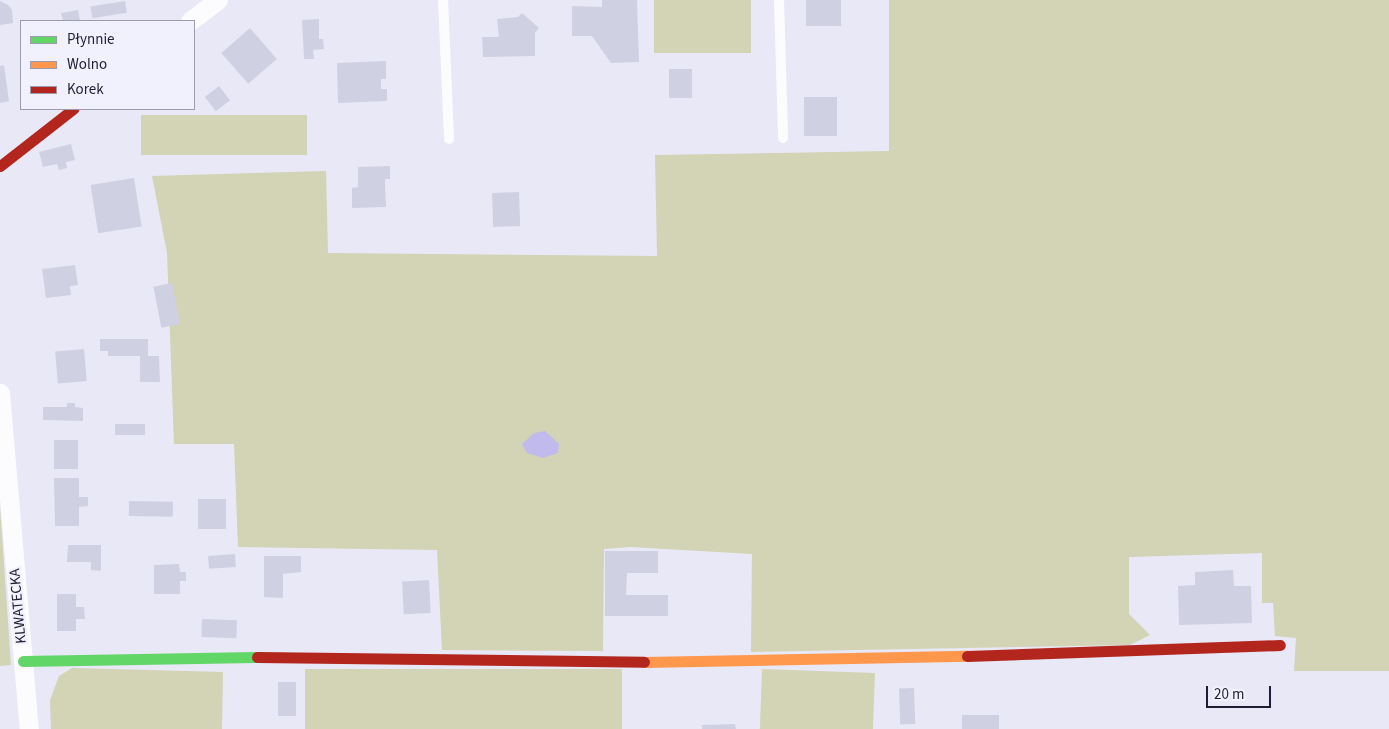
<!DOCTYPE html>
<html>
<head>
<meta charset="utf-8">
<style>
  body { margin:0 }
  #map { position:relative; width:1389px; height:729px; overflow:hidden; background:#e9e8f6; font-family:"Source Sans 3",sans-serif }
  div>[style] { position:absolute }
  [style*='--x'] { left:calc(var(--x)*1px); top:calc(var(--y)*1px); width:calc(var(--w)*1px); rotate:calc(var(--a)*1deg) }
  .green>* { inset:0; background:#d3d3b5; transform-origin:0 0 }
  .water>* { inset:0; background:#c0bbec }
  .building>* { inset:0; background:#cfd1e2; transform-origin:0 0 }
  .lane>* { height:10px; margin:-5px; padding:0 5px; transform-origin:5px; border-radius:5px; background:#fcfcfe }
  .street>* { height:19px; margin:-9.5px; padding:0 9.5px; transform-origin:9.5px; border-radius:9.5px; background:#fcfcfe }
  .fast>* { height:11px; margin:-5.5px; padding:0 5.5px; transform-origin:5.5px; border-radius:5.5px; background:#63d668 }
  .slow>* { height:11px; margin:-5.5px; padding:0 5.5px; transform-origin:5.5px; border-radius:5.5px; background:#ff974d }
  .jam>* { height:11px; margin:-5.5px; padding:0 5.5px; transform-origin:5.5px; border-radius:5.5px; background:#b3261e }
  span { translate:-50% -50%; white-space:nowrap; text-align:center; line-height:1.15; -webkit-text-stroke:4px #f1f1fe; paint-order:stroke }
  .street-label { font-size:15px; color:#1f1c34 }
  .legend { position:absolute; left:20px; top:20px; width:175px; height:90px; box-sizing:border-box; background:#f1f1fe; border:1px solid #9d9cad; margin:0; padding:6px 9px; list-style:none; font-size:15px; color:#1f1c34 }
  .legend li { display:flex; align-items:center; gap:10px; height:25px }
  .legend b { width:25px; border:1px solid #9d9cad }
  .scale { position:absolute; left:1206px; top:686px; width:65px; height:22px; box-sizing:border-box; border:2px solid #1f1c34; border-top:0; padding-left:6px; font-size:15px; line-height:18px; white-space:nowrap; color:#1f1c34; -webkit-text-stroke:4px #f1f1fe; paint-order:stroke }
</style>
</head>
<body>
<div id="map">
  <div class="green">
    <i style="left:654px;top:0;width:97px;height:53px"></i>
    <i style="clip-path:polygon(889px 0,1389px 0,1389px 671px,1294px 671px,1296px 638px,1275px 636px,1273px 603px,1262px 603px,1262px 553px,1129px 557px,1129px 614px,1150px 635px,1130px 645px,751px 652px,752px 554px,630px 547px,604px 549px,603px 651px,442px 650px,437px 550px,238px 547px,234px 444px,174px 444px,167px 253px,152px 176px,326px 171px,328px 253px,657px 256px,655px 155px,889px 151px)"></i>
    <i style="left:307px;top:115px;width:40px;height:166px;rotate:90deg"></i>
    <i style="clip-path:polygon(0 507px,11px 665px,0 666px)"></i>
    <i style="clip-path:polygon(72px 668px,223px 672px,222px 729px,51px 729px,50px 700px,59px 676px)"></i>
    <i style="left:305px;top:669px;width:317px;height:60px"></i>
    <i style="left:762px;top:669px;width:113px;height:60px;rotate:2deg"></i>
  </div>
  <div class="water">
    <i style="clip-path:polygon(545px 431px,559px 444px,558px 453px,543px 458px,527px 453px,522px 444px,534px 433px)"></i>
  </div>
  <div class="building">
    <i style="clip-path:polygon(602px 0,637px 0,639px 62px,611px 63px,592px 36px,572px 36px,572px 6px,602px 7px)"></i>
    <i style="left:806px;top:0;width:35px;height:26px"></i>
    <i style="clip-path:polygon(0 1px,8px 5px,12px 10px,13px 23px,0 25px)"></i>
    <i style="left:125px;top:1px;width:12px;height:35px;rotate:81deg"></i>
    <i style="clip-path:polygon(78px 10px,80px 21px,63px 21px,61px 13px)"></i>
    <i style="clip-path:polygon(522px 13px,539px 28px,535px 33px,535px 56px,483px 57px,482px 37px,499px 37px,497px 19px,518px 17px)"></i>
    <i style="clip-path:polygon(319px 19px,319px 39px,323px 39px,324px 49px,313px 50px,314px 59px,304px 59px,302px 20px)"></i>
    <i style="left:250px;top:28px;width:41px;height:38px;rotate:49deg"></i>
    <i style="clip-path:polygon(386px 61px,386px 79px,381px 79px,381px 89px,387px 89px,387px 101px,338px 103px,337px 63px)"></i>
    <i style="clip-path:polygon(4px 65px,9px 101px,0 103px,0 66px)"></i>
    <i style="left:669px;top:69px;width:23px;height:29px"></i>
    <i style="left:219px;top:86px;width:18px;height:18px;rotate:52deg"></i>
    <i style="left:804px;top:97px;width:33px;height:39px"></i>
    <i style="clip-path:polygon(71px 144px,75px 160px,66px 162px,67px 168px,59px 170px,57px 164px,43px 167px,39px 152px)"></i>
    <i style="clip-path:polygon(390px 166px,390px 179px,385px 179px,386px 207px,352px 208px,352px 188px,358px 187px,358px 167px)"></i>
    <i style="left:134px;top:178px;width:49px;height:44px;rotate:81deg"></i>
    <i style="left:519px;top:192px;width:34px;height:27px;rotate:88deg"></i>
    <i style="clip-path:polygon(75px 265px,78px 285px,70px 286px,71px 295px,46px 298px,42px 269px)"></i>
    <i style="left:172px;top:283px;width:42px;height:19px;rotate:79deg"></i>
    <i style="clip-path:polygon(100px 339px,148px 339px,148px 356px,159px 356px,160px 382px,140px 382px,140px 356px,108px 356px,108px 351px,100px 351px)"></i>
    <i style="left:84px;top:349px;width:32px;height:29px;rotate:85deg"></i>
    <i style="clip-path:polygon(67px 403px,75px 403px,75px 407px,83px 408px,83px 421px,43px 420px,43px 407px,67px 407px)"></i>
    <i style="left:145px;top:424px;width:11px;height:30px;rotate:90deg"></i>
    <i style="left:54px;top:440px;width:24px;height:29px"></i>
    <i style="clip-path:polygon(54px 478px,79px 478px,79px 497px,88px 497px,88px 506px,79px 507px,79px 526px,55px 526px)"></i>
    <i style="left:198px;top:499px;width:28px;height:30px"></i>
    <i style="left:129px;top:501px;width:44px;height:15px;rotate:1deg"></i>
    <i style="clip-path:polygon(68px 545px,101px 545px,101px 571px,91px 570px,91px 562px,67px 562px)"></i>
    <i style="clip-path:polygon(605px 551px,658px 551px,658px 573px,627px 573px,626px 595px,668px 595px,668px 616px,605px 616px)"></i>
    <i style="left:235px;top:554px;width:13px;height:27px;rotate:86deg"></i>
    <i style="clip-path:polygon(264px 556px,301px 556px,301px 572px,283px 574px,283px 598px,264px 597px)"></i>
    <i style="clip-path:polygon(179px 564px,180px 572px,186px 572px,186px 581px,180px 581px,180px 594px,154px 594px,154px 565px)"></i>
    <i style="clip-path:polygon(1233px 570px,1234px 586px,1251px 586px,1252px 623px,1179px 625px,1178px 586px,1195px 585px,1195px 572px)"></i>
    <i style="left:429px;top:580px;width:33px;height:27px;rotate:87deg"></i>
    <i style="clip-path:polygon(57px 594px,76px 594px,76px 607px,84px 607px,85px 619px,76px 619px,76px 631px,57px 631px)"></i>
    <i style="left:202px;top:619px;width:35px;height:18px;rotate:2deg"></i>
    <i style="left:278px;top:682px;width:18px;height:34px"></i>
    <i style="left:914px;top:688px;width:36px;height:15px;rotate:88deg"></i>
    <i style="left:962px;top:715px;width:37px;height:14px"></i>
    <i style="clip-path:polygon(735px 724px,736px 729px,702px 729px,702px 725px)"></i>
  </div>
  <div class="lane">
    <i style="--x:443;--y:0;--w:139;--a:87.5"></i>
    <i style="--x:779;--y:0;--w:138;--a:88.3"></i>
  </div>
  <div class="street">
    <i style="--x:190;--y:21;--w:35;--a:-37"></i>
    <i style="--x:0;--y:393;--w:337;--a:85.1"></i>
  </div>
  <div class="fast">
    <i style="--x:23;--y:661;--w:234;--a:-1"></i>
  </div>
  <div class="slow">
    <i style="--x:644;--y:662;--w:323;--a:-1.1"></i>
  </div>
  <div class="jam">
    <i style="--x:0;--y:166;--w:93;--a:-38"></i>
    <i style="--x:967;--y:656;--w:313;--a:-2"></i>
    <i style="--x:257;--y:657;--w:387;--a:0.7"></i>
  </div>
  <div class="street-label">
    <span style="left:18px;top:606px;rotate:-95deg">KLWATECKA</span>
  </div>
  <ul class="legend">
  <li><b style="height:6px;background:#63d668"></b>Płynnie</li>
  <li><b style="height:6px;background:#ff974d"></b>Wolno</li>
  <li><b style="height:6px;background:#b3261e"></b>Korek</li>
  </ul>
  <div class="scale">20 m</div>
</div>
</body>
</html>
